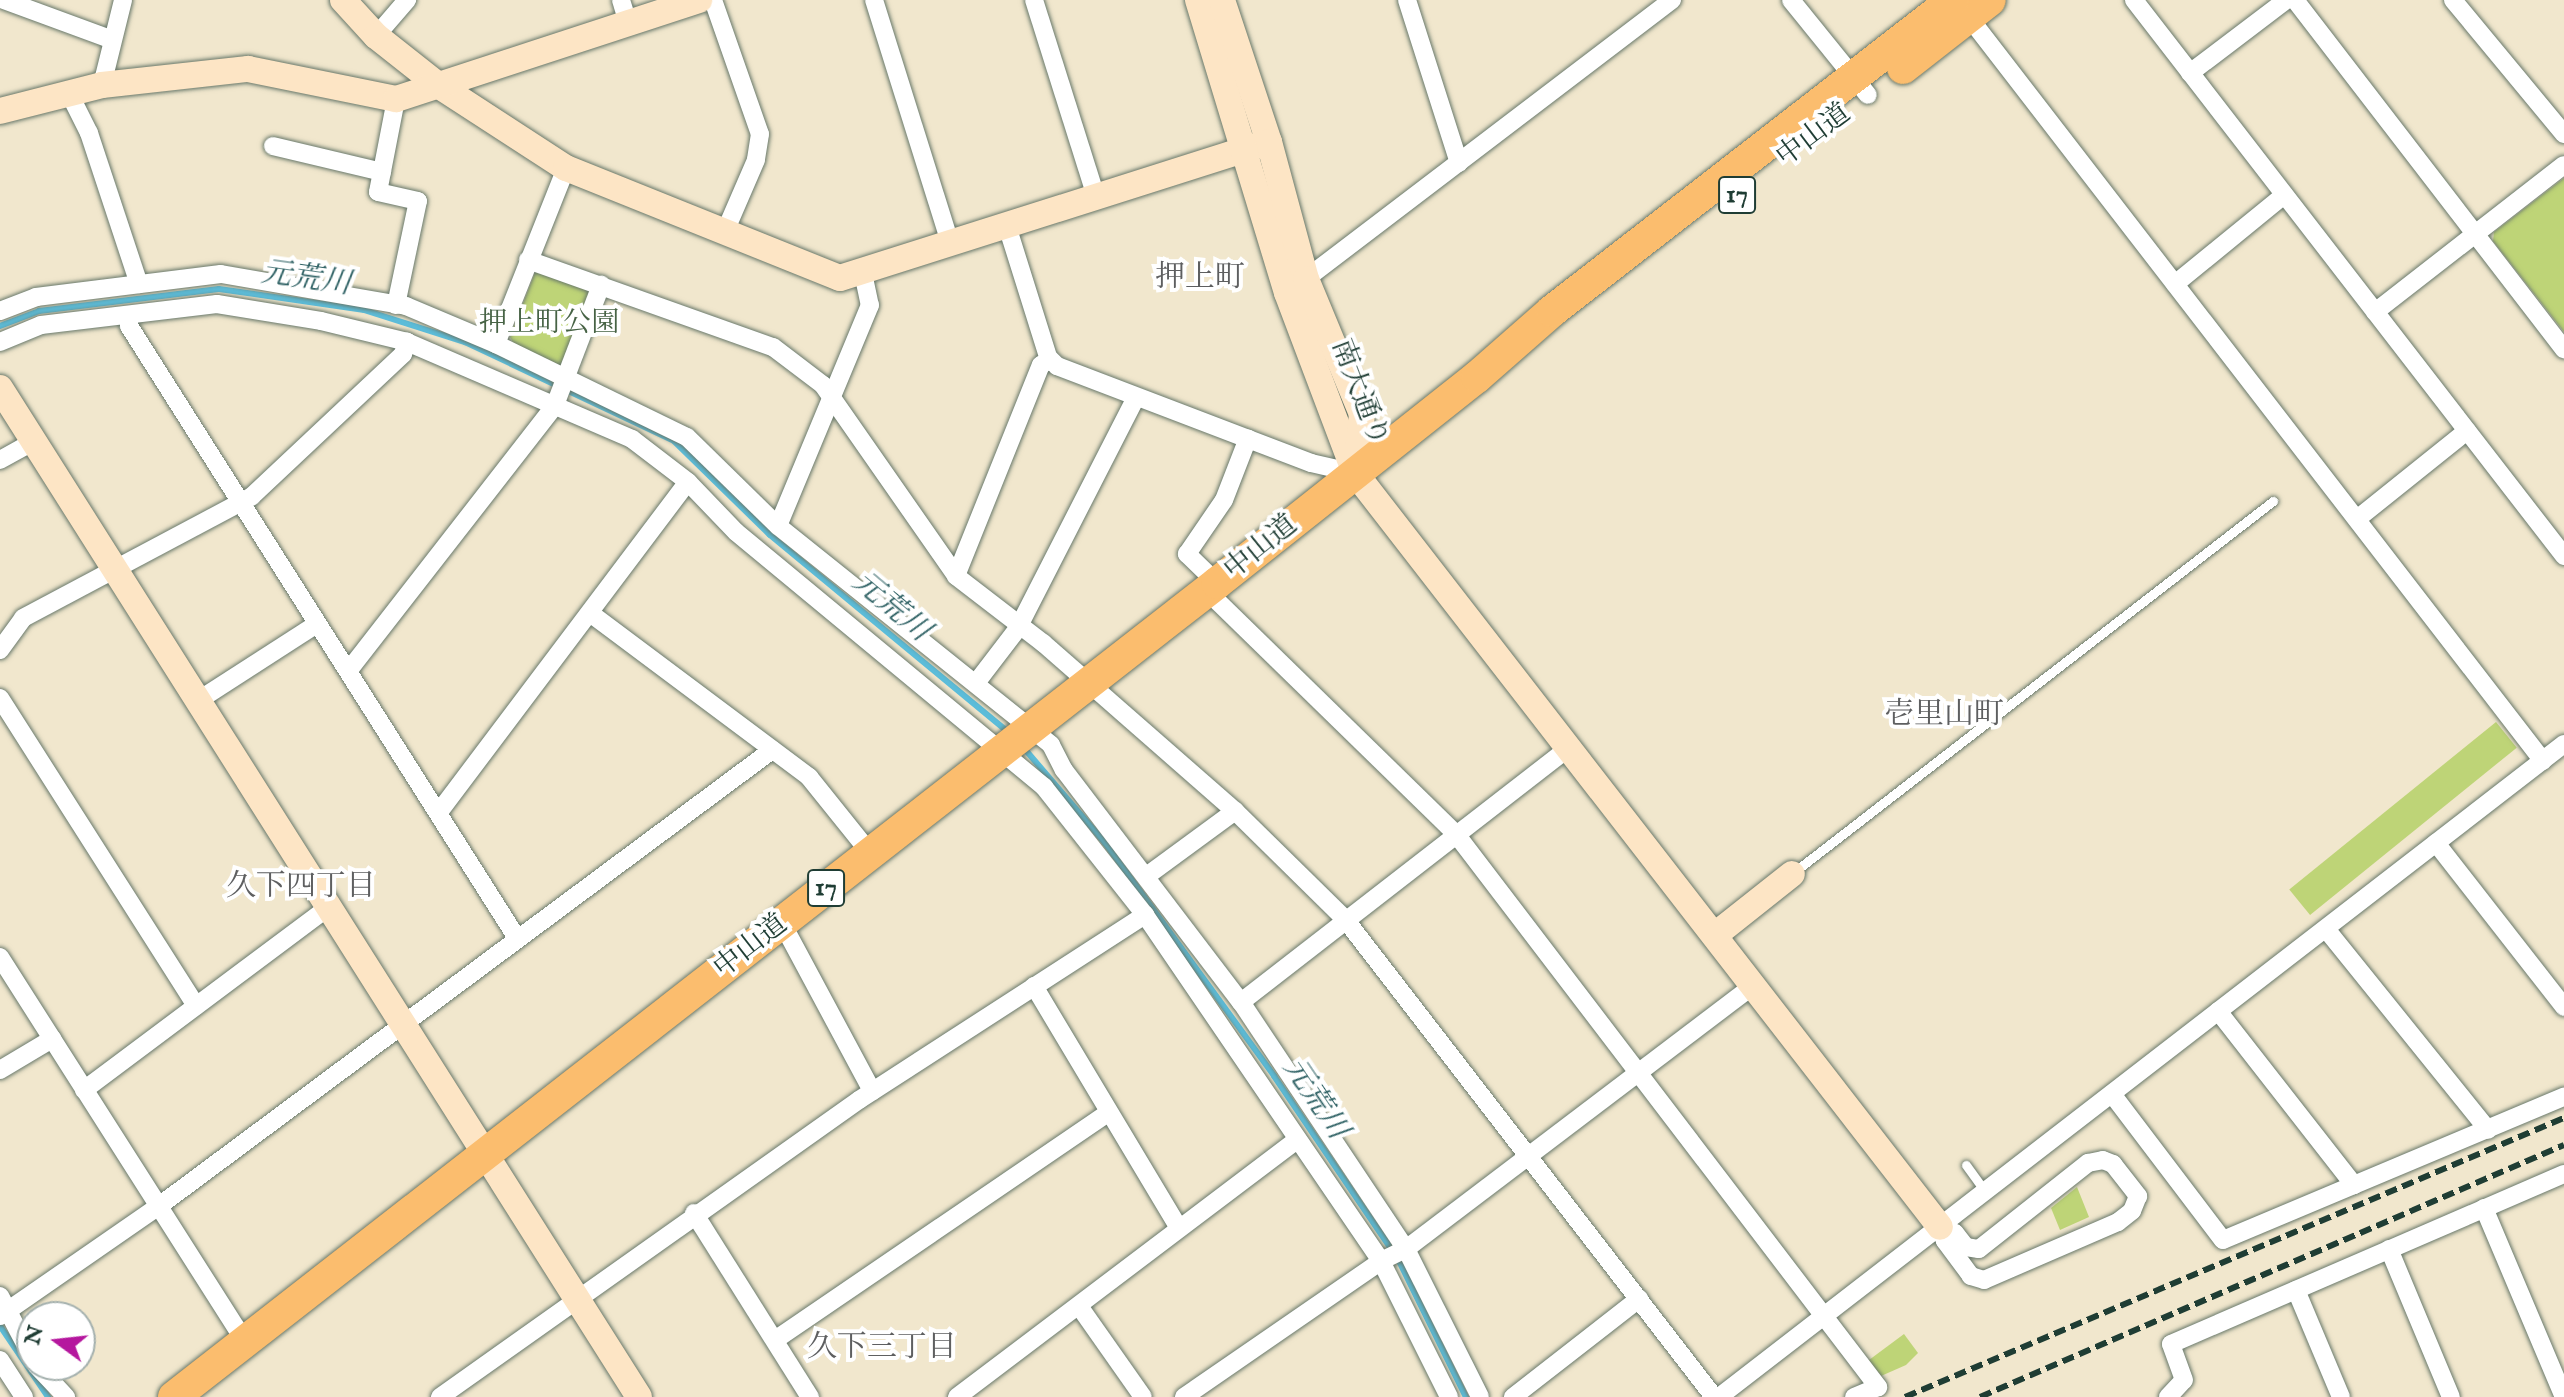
<!DOCTYPE html>
<html>
<head>
<meta charset="utf-8">
<style>
  body { margin:0 }
  #map { position:relative; width:2564px; height:1397px; overflow:hidden; background:#f1e7cd; font-family:"IM FELL English","Noto Serif JP",serif }
  div>[style] { position:absolute }
  [style*='--x'] { left:calc(var(--x)*1px); top:calc(var(--y)*1px); width:calc(var(--w)*1px); rotate:calc(var(--a)*1deg) }
  .green>* { inset:0; background:#bed477; transform-origin:0 0 }
  .stream>* { height:6px; margin:-3px; padding:0 3px; transform-origin:3px; border-radius:3px; background:#5cbdda }
  .roads { filter:drop-shadow(0 0 2px #68786a) drop-shadow(0 0 2px #68786a) }
  .lane>* { height:9px; margin:-4.5px; padding:0 4.5px; transform-origin:4.5px; border-radius:4.5px; background:#fff }
  .street>* { height:18px; margin:-9px; padding:0 9px; transform-origin:9px; border-radius:9px; background:#fff }
  .secondary>* { height:26px; margin:-13px; padding:0 13px; transform-origin:13px; border-radius:13px; background:#fde5c5 }
  .highway>* { height:32px; margin:-16px; padding:0 16px; transform-origin:16px; border-radius:16px; background:#fbbd6e }
  .rail>* { height:6px; margin-top:-3px; transform-origin:0; background:repeating-linear-gradient(90deg,#1f3d34 0 12px,transparent 0 18px) }
  span { translate:-50% -50%; white-space:nowrap; text-align:center; line-height:1.15; -webkit-text-stroke:8px #fff; paint-order:stroke }
  .shield-label span { padding:2px 6px; background:#fff; border:2px solid; border-radius:6px; -webkit-text-stroke-width:0 }
  .shield-label { font-size:26px; color:#1f3d34; font-weight:700 }
  .street-label { font-size:28px; color:#1f3d34 }
  .park-label { font-size:28px; color:#476345 }
  .neighbourhood-label { font-size:30px; color:#5e5f60 }
  .water-label { font-size:30px; color:#316366; font-style:italic }
  .north { position:absolute; left:16px; top:1301px; width:80px; height:80px; box-sizing:border-box; background:#fff; border:2px solid #a5b1ae; border-radius:50%; rotate:285deg; font-size:22px; font-weight:700; line-height:32px; text-align:center; color:#1f3d34 }
  .north::after { content:''; display:block; margin:auto; width:28px; height:36px; background:#b5179e; clip-path:polygon(50% 0,100% 100%,50% 72%,0 100%) }
</style>
</head>
<body>
<div id="map">
  <div class="green">
    <i style="clip-path:polygon(2564px 178px,2564px 332px,2493px 241px,2494px 232px)"></i>
    <i style="clip-path:polygon(536px 270px,592px 289px,564px 367px,514px 344px,510px 337px)"></i>
    <i style="left:2496px;top:722px;width:33px;height:266px;rotate:51deg"></i>
    <i style="clip-path:polygon(2077px 1187px,2089px 1217px,2060px 1230px,2051px 1208px)"></i>
    <i style="clip-path:polygon(1904px 1334px,1918px 1353px,1906px 1365px,1881px 1376px,1869px 1360px)"></i>
  </div>
  <div class="stream">
    <i style="--x:0;--y:326;--w:42;--a:-21"></i>
    <i style="--x:39;--y:311;--w:181;--a:-7"></i>
    <i style="--x:219;--y:289;--w:147;--a:8.2"></i>
    <i style="--x:364;--y:310;--w:106;--a:17.6"></i>
    <i style="--x:465;--y:342;--w:231;--a:25.3"></i>
    <i style="--x:674;--y:441;--w:134;--a:44.4"></i>
    <i style="--x:770;--y:535;--w:310;--a:39.6"></i>
    <i style="--x:1023;--y:747;--w:126;--a:49.5"></i>
    <i style="--x:1105;--y:843;--w:288;--a:54"></i>
    <i style="--x:1274;--y:1076;--w:221;--a:55.9"></i>
    <i style="--x:1398;--y:1259;--w:154;--a:63.8"></i>
    <i style="--x:0;--y:1326;--w:86;--a:55.9"></i>
  </div>
  <div class="roads">
    <div class="lane">
      <i style="--x:1794;--y:872;--w:606;--a:-37.76"></i>
      <i style="--x:1966;--y:1165;--w:32;--a:54"></i>
    </div>
    <div class="street">
      <i style="--x:4;--y:0;--w:113;--a:20.2"></i>
      <i style="--x:621;--y:0;--w:24;--a:73"></i>
      <i style="--x:713;--y:0;--w:142;--a:70.7"></i>
      <i style="--x:760;--y:134;--w:26;--a:99"></i>
      <i style="--x:756;--y:160;--w:81;--a:113.4"></i>
      <i style="--x:874;--y:0;--w:254;--a:72.6"></i>
      <i style="--x:1034;--y:0;--w:207;--a:72.5"></i>
      <i style="--x:1407;--y:0;--w:171;--a:72.3"></i>
      <i style="--x:1791;--y:0;--w:122;--a:51"></i>
      <i style="--x:2134;--y:0;--w:703;--a:52.28"></i>
      <i style="--x:2295;--y:0;--w:441;--a:52.4"></i>
      <i style="--x:2453;--y:0;--w:174;--a:50.4"></i>
      <i style="--x:1968;--y:16;--w:941;--a:52.34"></i>
      <i style="--x:376;--y:36;--w:48;--a:-49.3"></i>
      <i style="--x:2190;--y:73;--w:121;--a:-37.2"></i>
      <i style="--x:102;--y:85;--w:88;--a:-76.1"></i>
      <i style="--x:69;--y:93;--w:45;--a:63.4"></i>
      <i style="--x:89;--y:133;--w:159;--a:71.7"></i>
      <i style="--x:273;--y:146;--w:112;--a:13.4"></i>
      <i style="--x:1008;--y:229;--w:134;--a:72.6"></i>
      <i style="--x:1048;--y:357;--w:13;--a:45"></i>
      <i style="--x:1057;--y:366;--w:272;--a:20.9"></i>
      <i style="--x:1311;--y:463;--w:45;--a:12.8"></i>
      <i style="--x:528;--y:260;--w:260;--a:19.6"></i>
      <i style="--x:773;--y:347;--w:63;--a:37.2"></i>
      <i style="--x:823;--y:385;--w:233;--a:55.1"></i>
      <i style="--x:956;--y:576;--w:110;--a:37.6"></i>
      <i style="--x:1043;--y:643;--w:255;--a:41.2"></i>
      <i style="--x:1235;--y:811;--w:154;--a:44.5"></i>
      <i style="--x:1345;--y:919;--w:604;--a:52.33"></i>
      <i style="--x:863;--y:273;--w:33;--a:78"></i>
      <i style="--x:870;--y:305;--w:239;--a:112.6"></i>
      <i style="--x:778;--y:526;--w:350;--a:38.7"></i>
      <i style="--x:1051;--y:745;--w:28;--a:63"></i>
      <i style="--x:1064;--y:770;--w:292;--a:52.7"></i>
      <i style="--x:1241;--y:1002;--w:297;--a:56.3"></i>
      <i style="--x:1406;--y:1249;--w:165;--a:63.4"></i>
      <i style="--x:1299;--y:284;--w:469;--a:-37.3"></i>
      <i style="--x:2175;--y:284;--w:141;--a:-39.2"></i>
      <i style="--x:396;--y:305;--w:106;--a:-78.1"></i>
      <i style="--x:418;--y:201;--w:41;--a:-167.3"></i>
      <i style="--x:378;--y:192;--w:95;--a:-79"></i>
      <i style="--x:0;--y:311;--w:39;--a:-21"></i>
      <i style="--x:36;--y:297;--w:186;--a:-7.1"></i>
      <i style="--x:221;--y:274;--w:188;--a:9.8"></i>
      <i style="--x:406;--y:306;--w:98;--a:22.9"></i>
      <i style="--x:496;--y:344;--w:212;--a:26"></i>
      <i style="--x:687;--y:437;--w:127;--a:44.4"></i>
      <i style="--x:2375;--y:312;--w:239;--a:-37.9"></i>
      <i style="--x:129;--y:315;--w:11;--a:90"></i>
      <i style="--x:129;--y:326;--w:725;--a:57.63"></i>
      <i style="--x:0;--y:342;--w:44;--a:-22.5"></i>
      <i style="--x:41;--y:325;--w:177;--a:-6.8"></i>
      <i style="--x:217;--y:304;--w:105;--a:9.3"></i>
      <i style="--x:321;--y:321;--w:89;--a:13.7"></i>
      <i style="--x:407;--y:342;--w:245;--a:23.3"></i>
      <i style="--x:632;--y:439;--w:71;--a:37.5"></i>
      <i style="--x:688;--y:482;--w:69;--a:46.2"></i>
      <i style="--x:736;--y:532;--w:400;--a:39.6"></i>
      <i style="--x:1044;--y:787;--w:163;--a:51.7"></i>
      <i style="--x:1145;--y:915;--w:419;--a:55.7"></i>
      <i style="--x:1381;--y:1261;--w:152;--a:63.4"></i>
      <i style="--x:496;--y:344;--w:189;--a:-68.3"></i>
      <i style="--x:0;--y:460;--w:39;--a:-29"></i>
      <i style="--x:2357;--y:519;--w:141;--a:-38.7"></i>
      <i style="--x:956;--y:576;--w:227;--a:-68.1"></i>
      <i style="--x:1041;--y:365;--w:9;--a:-32"></i>
      <i style="--x:1217;--y:583;--w:42;--a:-136"></i>
      <i style="--x:1187;--y:554;--w:65;--a:-55.6"></i>
      <i style="--x:1224;--y:500;--w:66;--a:-68.8"></i>
      <i style="--x:1207;--y:591;--w:348;--a:44.3"></i>
      <i style="--x:1456;--y:834;--w:696;--a:52.65"></i>
      <i style="--x:1878;--y:1387;--w:26;--a:157"></i>
      <i style="--x:590;--y:613;--w:274;--a:36.8"></i>
      <i style="--x:809;--y:777;--w:97;--a:51.2"></i>
      <i style="--x:0;--y:650;--w:39;--a:-54"></i>
      <i style="--x:23;--y:618;--w:259;--a:-28"></i>
      <i style="--x:252;--y:496;--w:207;--a:-43.2"></i>
      <i style="--x:403;--y:354;--w:13;--a:-72"></i>
      <i style="--x:349;--y:670;--w:336;--a:-52.1"></i>
      <i style="--x:555;--y:405;--w:129;--a:-69"></i>
      <i style="--x:976;--y:683;--w:69;--a:-52.6"></i>
      <i style="--x:1018;--y:628;--w:259;--a:-62.9"></i>
      <i style="--x:0;--y:698;--w:365;--a:57.5"></i>
      <i style="--x:199;--y:700;--w:140;--a:-32.8"></i>
      <i style="--x:439;--y:812;--w:413;--a:-53"></i>
      <i style="--x:2436;--y:843;--w:208;--a:52"></i>
      <i style="--x:1148;--y:875;--w:108;--a:-36.3"></i>
      <i style="--x:782;--y:923;--w:191;--a:61.8"></i>
      <i style="--x:2326;--y:929;--w:258;--a:51.1"></i>
      <i style="--x:0;--y:957;--w:456;--a:57.5"></i>
      <i style="--x:1034;--y:986;--w:282;--a:59.1"></i>
      <i style="--x:1241;--y:1002;--w:414;--a:-37.8"></i>
      <i style="--x:2218;--y:1011;--w:221;--a:52"></i>
      <i style="--x:0;--y:1070;--w:61;--a:-30.8"></i>
      <i style="--x:84;--y:1090;--w:307;--a:-36.8"></i>
      <i style="--x:2112;--y:1094;--w:183;--a:52.8"></i>
      <i style="--x:2223;--y:1240;--w:370;--a:-22.8"></i>
      <i style="--x:2103;--y:1160;--w:11;--a:22"></i>
      <i style="--x:2113;--y:1164;--w:41;--a:52"></i>
      <i style="--x:2138;--y:1196;--w:16;--a:112"></i>
      <i style="--x:2132;--y:1211;--w:18;--a:142"></i>
      <i style="--x:2118;--y:1222;--w:146;--a:156.6"></i>
      <i style="--x:1984;--y:1280;--w:14;--a:-163"></i>
      <i style="--x:1971;--y:1276;--w:44;--a:-126.6"></i>
      <i style="--x:1945;--y:1241;--w:15;--a:-110"></i>
      <i style="--x:1940;--y:1227;--w:16;--a:22"></i>
      <i style="--x:1955;--y:1233;--w:18;--a:52"></i>
      <i style="--x:1966;--y:1247;--w:13;--a:9"></i>
      <i style="--x:1979;--y:1249;--w:139;--a:-38.3"></i>
      <i style="--x:2088;--y:1163;--w:15;--a:-11"></i>
      <i style="--x:2484;--y:1208;--w:205;--a:67.1"></i>
      <i style="--x:694;--y:1213;--w:218;--a:57.8"></i>
      <i style="--x:2389;--y:1249;--w:160;--a:67.3"></i>
      <i style="--x:2296;--y:1290;--w:116;--a:67.2"></i>
      <i style="--x:0;--y:1296;--w:69;--a:62.3"></i>
      <i style="--x:1079;--y:1306;--w:111;--a:54.9"></i>
      <i style="--x:0;--y:1316;--w:193;--a:-34.7"></i>
      <i style="--x:159;--y:1206;--w:764;--a:-36.64"></i>
      <i style="--x:775;--y:1340;--w:404;--a:-34.3"></i>
      <i style="--x:0;--y:1360;--w:44;--a:57"></i>
      <i style="--x:36;--y:1365;--w:44;--a:46.8"></i>
      <i style="--x:440;--y:1397;--w:514;--a:-35.33"></i>
      <i style="--x:859;--y:1100;--w:341;--a:-32.9"></i>
      <i style="--x:957;--y:1397;--w:426;--a:-37.1"></i>
      <i style="--x:1184;--y:1397;--w:239;--a:-34.6"></i>
      <i style="--x:1381;--y:1261;--w:28;--a:-26"></i>
      <i style="--x:1406;--y:1249;--w:435;--a:-37.2"></i>
      <i style="--x:1513;--y:1397;--w:160;--a:-37.9"></i>
      <i style="--x:1719;--y:1397;--w:1068;--a:-37.7"></i>
      <i style="--x:2168;--y:1397;--w:23;--a:-47"></i>
      <i style="--x:2184;--y:1380;--w:38;--a:-110"></i>
      <i style="--x:2171;--y:1344;--w:428;--a:-23.4"></i>
    </div>
    <div class="secondary">
      <i style="--x:343;--y:0;--w:49;--a:47.5"></i>
      <i style="--x:376;--y:36;--w:79;--a:38.3"></i>
      <i style="--x:438;--y:85;--w:153;--a:33"></i>
      <i style="--x:566;--y:168;--w:295;--a:21.9"></i>
      <i style="--x:840;--y:278;--w:450;--a:-17.6"></i>
      <i style="--x:1198;--y:0;--w:306;--a:73.1"></i>
      <i style="--x:1287;--y:293;--w:192;--a:69.3"></i>
      <i style="--x:1355;--y:473;--w:954;--a:52.19"></i>
      <i style="--x:1222;--y:0;--w:150;--a:71.7"></i>
      <i style="--x:1269;--y:142;--w:142;--a:74.9"></i>
      <i style="--x:1306;--y:279;--w:146;--a:67.5"></i>
      <i style="--x:1362;--y:414;--w:55;--a:96.2"></i>
      <i style="--x:0;--y:111;--w:105;--a:-14.3"></i>
      <i style="--x:102;--y:85;--w:147;--a:-6.3"></i>
      <i style="--x:248;--y:69;--w:151;--a:11.5"></i>
      <i style="--x:396;--y:99;--w:319;--a:-18.1"></i>
      <i style="--x:0;--y:388;--w:1194;--a:57.65"></i>
      <i style="--x:1715;--y:935;--w:98;--a:-38.4"></i>
    </div>
    <div class="highway">
      <i style="--x:1903;--y:68;--w:110;--a:-38"></i>
      <i style="--x:174;--y:1397;--w:1323;--a:-37.97"></i>
      <i style="--x:1217;--y:583;--w:332;--a:-38.4"></i>
      <i style="--x:1477;--y:377;--w:100;--a:-41.3"></i>
      <i style="--x:1552;--y:311;--w:507;--a:-37.8"></i>
    </div>
  </div>
  <div class="rail">
    <i style="--x:1905;--y:1397;--w:716;--a:-22.95"></i>
    <i style="--x:1980;--y:1397;--w:636;--a:-23.34"></i>
  </div>
  <div class="shield-label">
    <span style="left:1737px;top:195px">17</span>
    <span style="left:826px;top:888px">17</span>
  </div>
  <div class="street-label">
    <span style="left:1814px;top:136px;rotate:-37deg">中山道</span>
    <span style="left:1359px;top:393px;rotate:69deg">南大通り</span>
    <span style="left:1261px;top:548px;rotate:-39deg">中山道</span>
    <span style="left:751px;top:947px;rotate:-38deg">中山道</span>
  </div>
  <div class="park-label">
    <span style="left:549px;top:324px">押上町公園</span>
  </div>
  <div class="neighbourhood-label">
    <span style="left:1200px;top:278px">押上町</span>
    <span style="left:1944px;top:715px">壱里山町</span>
    <span style="left:301px;top:887px">久下四丁目</span>
    <span style="left:882px;top:1348px">久下三丁目</span>
  </div>
  <div class="water-label">
    <span style="left:306px;top:279px;rotate:8deg">元荒川</span>
    <span style="left:891px;top:607px;rotate:40deg">元荒川</span>
    <span style="left:1315px;top:1099px;rotate:56deg">元荒川</span>
  </div>
  <div class="north">N</div>
</div>
</body>
</html>
